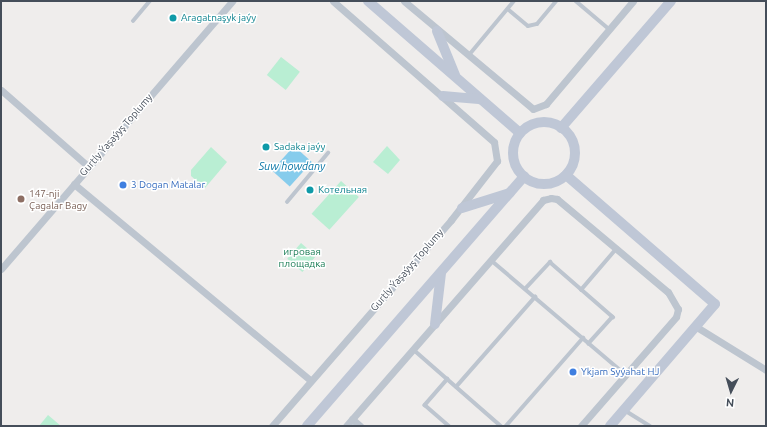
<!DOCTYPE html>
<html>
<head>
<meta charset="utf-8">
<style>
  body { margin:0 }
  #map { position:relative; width:767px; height:427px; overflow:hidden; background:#efedec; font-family:Ubuntu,sans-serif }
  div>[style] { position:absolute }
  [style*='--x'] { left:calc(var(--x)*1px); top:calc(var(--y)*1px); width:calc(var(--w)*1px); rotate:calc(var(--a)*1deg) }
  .green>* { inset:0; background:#b9eed3; transform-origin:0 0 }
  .water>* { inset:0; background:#86ccec; transform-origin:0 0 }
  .lane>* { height:3.5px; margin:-1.75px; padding:0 1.75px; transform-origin:1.75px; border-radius:1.75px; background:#bdc5cf }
  .street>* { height:7px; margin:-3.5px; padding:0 3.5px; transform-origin:3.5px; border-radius:3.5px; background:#bdc5cf }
  .secondary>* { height:10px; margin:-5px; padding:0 5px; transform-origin:5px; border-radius:5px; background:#bfc7d6 }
  .secondary>.ring { margin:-5px; padding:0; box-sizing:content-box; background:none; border:10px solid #bfc7d6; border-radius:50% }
  .dots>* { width:11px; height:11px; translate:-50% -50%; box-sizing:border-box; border:2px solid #fff; border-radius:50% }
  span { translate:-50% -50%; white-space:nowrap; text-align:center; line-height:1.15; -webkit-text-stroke:3px #fff; paint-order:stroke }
  .culture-label { font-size:10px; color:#0d838f }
  .left { translate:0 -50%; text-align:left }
  .street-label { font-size:10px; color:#454e5a }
  .shop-label { font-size:10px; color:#366cbe }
  .education-label { font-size:10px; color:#785e54 }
  .park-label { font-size:10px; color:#167b53 }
  .water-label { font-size:11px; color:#0b76a6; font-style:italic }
  .frame { position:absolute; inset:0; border:2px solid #454e5a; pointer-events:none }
  .north { position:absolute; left:711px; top:371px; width:40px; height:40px; -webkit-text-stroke:3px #fff; paint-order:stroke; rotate:185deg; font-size:11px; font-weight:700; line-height:16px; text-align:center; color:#454e5a }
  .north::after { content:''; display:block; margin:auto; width:14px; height:18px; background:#454e5a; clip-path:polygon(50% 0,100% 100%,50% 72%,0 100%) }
</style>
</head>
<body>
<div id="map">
  <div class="green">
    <i style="left:281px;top:57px;width:24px;height:23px;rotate:38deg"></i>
    <i style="clip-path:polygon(387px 146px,400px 160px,388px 174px,373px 162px)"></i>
    <i style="clip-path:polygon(211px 147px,227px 162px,205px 188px,191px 176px,191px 170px)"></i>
    <i style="left:341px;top:181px;width:24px;height:44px;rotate:42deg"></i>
    <i style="left:301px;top:243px;width:20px;height:21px;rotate:41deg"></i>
    <i style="clip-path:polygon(48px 415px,61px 426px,39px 426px)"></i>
  </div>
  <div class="water">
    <i style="left:294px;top:146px;width:24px;height:33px;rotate:42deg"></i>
  </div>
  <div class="lane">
    <i style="--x:576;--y:1;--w:43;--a:40.3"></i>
    <i style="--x:508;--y:9;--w:26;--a:40"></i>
    <i style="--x:528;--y:26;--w:9;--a:-13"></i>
    <i style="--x:537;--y:24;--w:30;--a:-50"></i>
    <i style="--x:133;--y:21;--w:26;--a:-50"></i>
    <i style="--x:469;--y:55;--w:70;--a:-50.2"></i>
    <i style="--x:287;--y:202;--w:64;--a:-50.1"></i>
    <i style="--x:491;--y:260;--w:177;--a:40.4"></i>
    <i style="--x:525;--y:289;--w:37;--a:-47"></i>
    <i style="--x:550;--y:262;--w:84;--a:41.1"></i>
    <i style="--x:613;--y:317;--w:36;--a:132"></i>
    <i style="--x:581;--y:290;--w:55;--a:-49.4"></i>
    <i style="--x:413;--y:349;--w:117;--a:41.2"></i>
    <i style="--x:448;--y:379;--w:35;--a:131"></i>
    <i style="--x:425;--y:405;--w:32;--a:41"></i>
    <i style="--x:456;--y:387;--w:120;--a:-48.7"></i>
    <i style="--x:626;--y:411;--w:28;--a:32"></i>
    <i style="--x:506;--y:426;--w:117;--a:-48.8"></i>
  </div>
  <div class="street">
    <i style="--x:404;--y:1;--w:168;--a:39.9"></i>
    <i style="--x:533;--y:109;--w:14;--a:-21"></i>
    <i style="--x:546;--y:104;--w:135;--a:-49.8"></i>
    <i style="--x:1;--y:90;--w:117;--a:41.2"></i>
    <i style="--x:74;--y:184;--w:307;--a:39.7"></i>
    <i style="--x:1;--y:269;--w:354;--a:-49.2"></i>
    <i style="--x:695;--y:326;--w:84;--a:31.8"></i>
    <i style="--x:352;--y:419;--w:11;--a:41"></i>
    <i style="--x:272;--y:426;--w:273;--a:-49"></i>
    <i style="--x:451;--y:220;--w:75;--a:-52.1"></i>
    <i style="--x:497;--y:161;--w:19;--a:-99"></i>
    <i style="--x:494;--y:142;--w:214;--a:-138.8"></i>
    <i style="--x:346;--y:426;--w:300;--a:-48.9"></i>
    <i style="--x:543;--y:200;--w:8;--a:-14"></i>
    <i style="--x:551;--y:198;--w:6;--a:9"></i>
    <i style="--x:557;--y:199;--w:145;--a:40"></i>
    <i style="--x:668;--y:292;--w:20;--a:60"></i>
    <i style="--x:678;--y:309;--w:8;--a:104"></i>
    <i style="--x:676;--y:317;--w:145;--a:131.1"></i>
  </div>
  <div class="secondary">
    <i style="--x:368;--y:1;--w:201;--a:41"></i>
    <i style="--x:437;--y:31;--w:48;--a:67.8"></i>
    <i style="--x:443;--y:96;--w:36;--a:5"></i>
    <i class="ring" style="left:513px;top:122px;width:52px;height:52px"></i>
    <i style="--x:561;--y:128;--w:168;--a:-49.1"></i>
    <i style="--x:566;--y:175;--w:197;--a:40.9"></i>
    <i style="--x:715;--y:304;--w:161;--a:130.7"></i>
    <i style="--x:462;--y:208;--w:50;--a:-17.4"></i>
    <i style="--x:435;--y:324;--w:51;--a:-83.3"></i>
    <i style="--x:307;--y:426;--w:331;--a:-49"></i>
  </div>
  <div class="dots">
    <i style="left:173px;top:18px;background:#0f9aa8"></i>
    <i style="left:266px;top:147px;background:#0f9aa8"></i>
    <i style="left:123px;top:185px;background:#3f7fe0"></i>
    <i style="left:310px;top:190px;background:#0f9aa8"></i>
    <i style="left:21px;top:199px;background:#8d6e63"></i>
    <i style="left:573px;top:372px;background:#3f7fe0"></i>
  </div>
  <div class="culture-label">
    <span class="left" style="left:181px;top:18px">Aragatnaşyk jaýy</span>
    <span class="left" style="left:274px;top:147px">Sadaka jaýy</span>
    <span class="left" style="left:318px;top:190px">Котельная</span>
  </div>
  <div class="street-label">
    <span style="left:116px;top:135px;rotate:-49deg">Gurtly Ýaşaýyş Toplumy</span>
    <span style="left:407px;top:270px;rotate:-49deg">Gurtly Ýaşaýyş Toplumy</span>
  </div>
  <div class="shop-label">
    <span class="left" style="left:131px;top:185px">3 Dogan Matalar</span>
    <span class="left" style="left:581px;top:372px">Ykjam Syýahat HJ</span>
  </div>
  <div class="education-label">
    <span class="left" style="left:29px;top:199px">147-nji<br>Çagalar Bagy</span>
  </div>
  <div class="park-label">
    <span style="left:302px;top:257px">игровая<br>площадка</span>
  </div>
  <div class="water-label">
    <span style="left:292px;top:166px">Suw howdany</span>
  </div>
  <div class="frame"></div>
  <div class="north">N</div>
</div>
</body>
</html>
